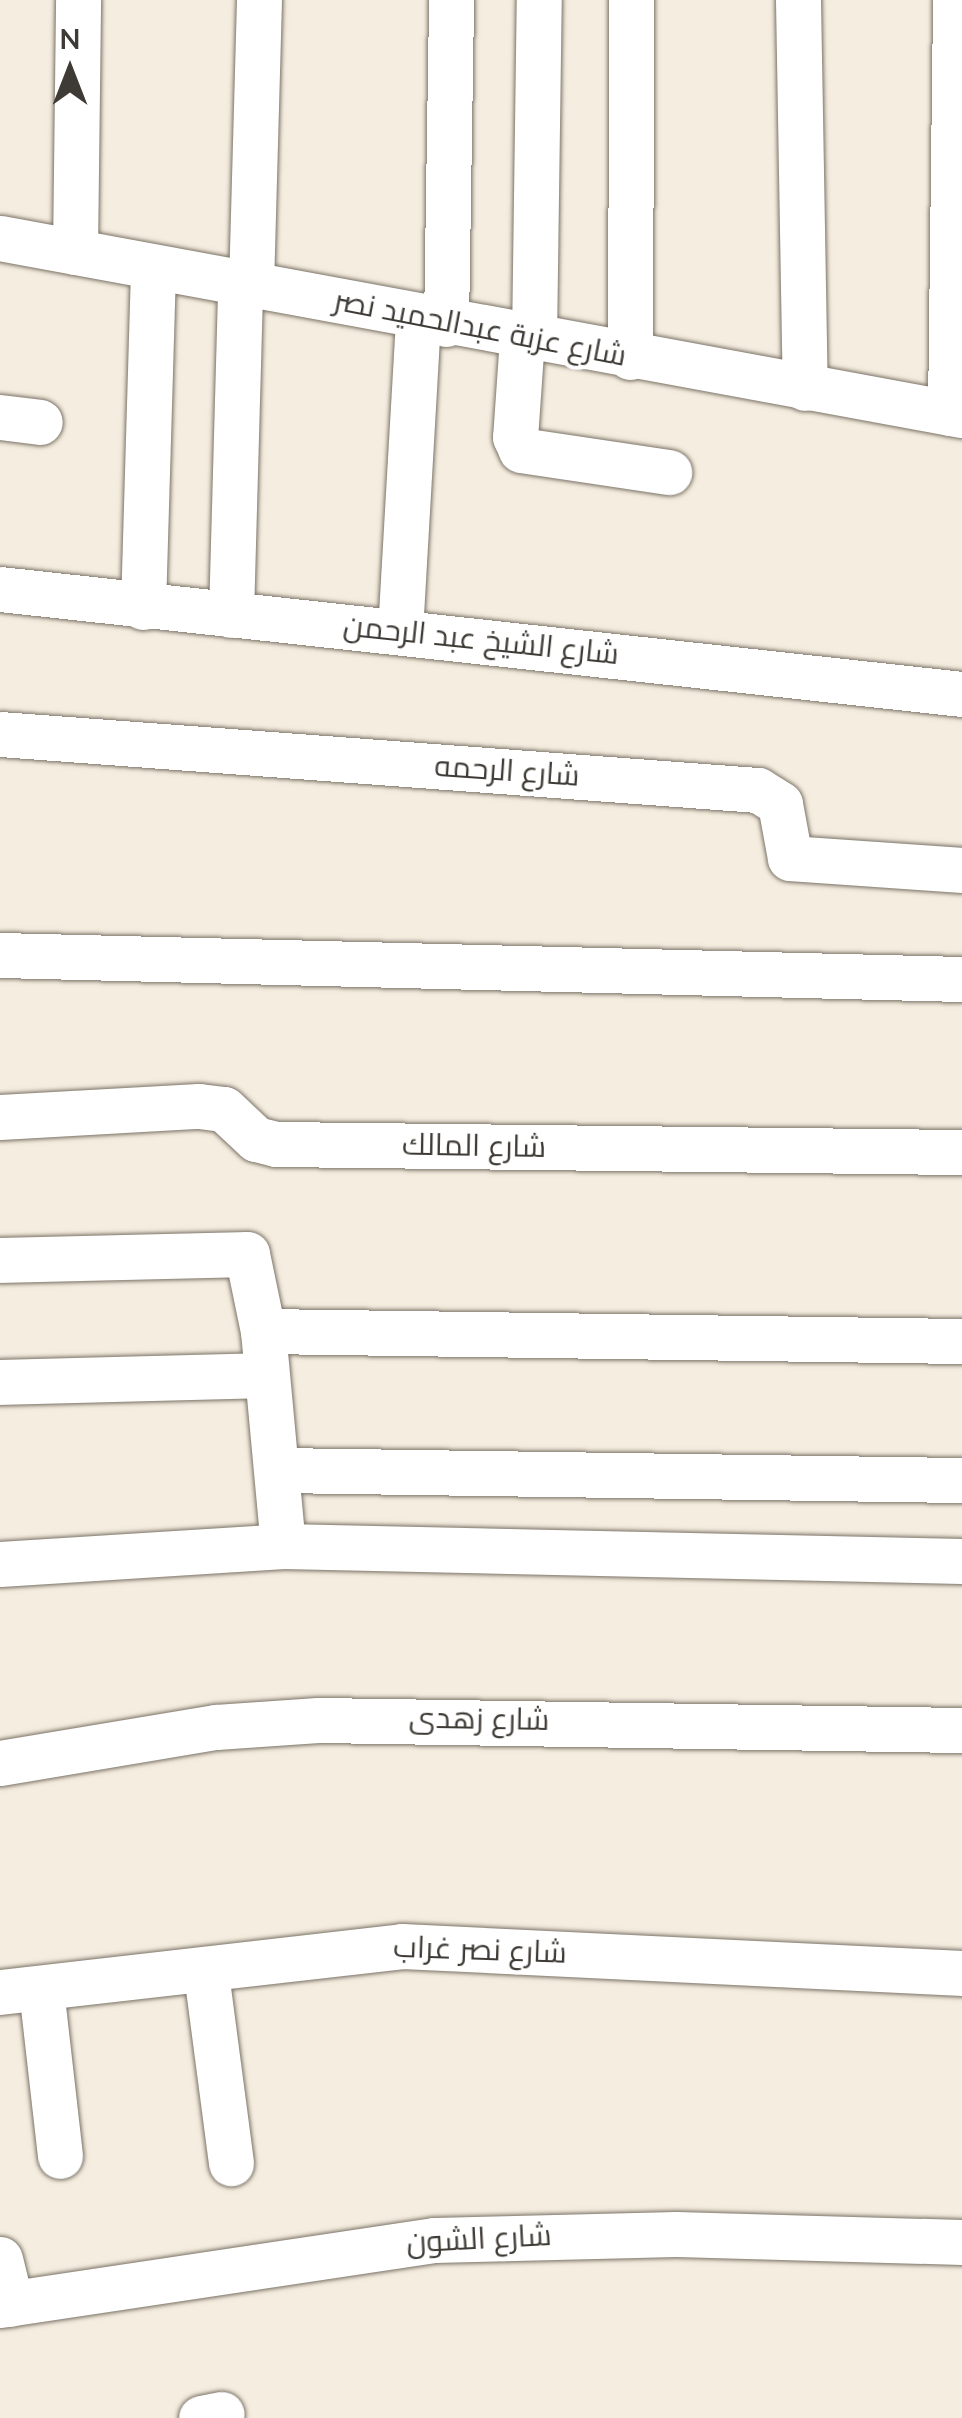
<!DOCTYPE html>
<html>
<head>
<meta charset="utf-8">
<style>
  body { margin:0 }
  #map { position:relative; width:962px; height:2418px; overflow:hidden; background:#f5eddf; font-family:"Nunito Sans",Cairo,sans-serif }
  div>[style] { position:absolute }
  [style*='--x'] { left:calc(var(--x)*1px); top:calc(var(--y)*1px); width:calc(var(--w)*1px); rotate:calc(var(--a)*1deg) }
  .roads { filter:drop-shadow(0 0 2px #7b7367) drop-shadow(0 0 2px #7b7367) }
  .street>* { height:45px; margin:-22.5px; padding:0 22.5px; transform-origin:22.5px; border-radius:22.5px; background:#fff }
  span { translate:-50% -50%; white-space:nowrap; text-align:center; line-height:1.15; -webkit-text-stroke:8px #fff; paint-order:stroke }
  .street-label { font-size:30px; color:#3e3a35 }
  .north { position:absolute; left:20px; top:20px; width:100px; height:100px; -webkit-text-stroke:8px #fff; paint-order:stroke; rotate:0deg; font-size:28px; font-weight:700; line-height:40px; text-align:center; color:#3e3a35 }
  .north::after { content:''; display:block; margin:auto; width:35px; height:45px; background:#3e3a35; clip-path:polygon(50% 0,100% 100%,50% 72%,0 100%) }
</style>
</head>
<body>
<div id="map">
  <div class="roads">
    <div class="street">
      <i style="--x:798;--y:0;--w:388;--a:89"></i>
      <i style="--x:0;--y:238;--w:978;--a:10.43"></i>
      <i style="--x:75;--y:252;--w:252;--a:-89.3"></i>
      <i style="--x:251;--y:286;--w:286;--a:-88.4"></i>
      <i style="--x:446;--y:324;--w:324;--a:-89.1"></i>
      <i style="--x:522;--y:338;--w:99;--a:94"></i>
      <i style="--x:515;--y:437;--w:14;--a:65"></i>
      <i style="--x:521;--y:450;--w:150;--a:8.5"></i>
      <i style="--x:534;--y:340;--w:340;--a:-89.2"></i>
      <i style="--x:630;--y:357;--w:357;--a:-89.8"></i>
      <i style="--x:950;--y:413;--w:413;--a:-89.3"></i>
      <i style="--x:0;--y:417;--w:40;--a:7.1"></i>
      <i style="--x:0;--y:589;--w:968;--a:6.23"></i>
      <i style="--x:143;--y:607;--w:340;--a:-88.3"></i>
      <i style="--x:231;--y:615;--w:331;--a:-88.4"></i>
      <i style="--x:400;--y:632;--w:315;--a:-86.7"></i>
      <i style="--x:0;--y:734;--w:760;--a:4.23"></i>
      <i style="--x:758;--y:790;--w:26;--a:32"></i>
      <i style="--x:780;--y:804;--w:55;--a:79.5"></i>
      <i style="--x:790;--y:858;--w:172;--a:4"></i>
      <i style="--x:0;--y:955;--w:962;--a:1.43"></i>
      <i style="--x:0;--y:1117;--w:199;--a:-3.2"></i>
      <i style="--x:199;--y:1106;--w:25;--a:7"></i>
      <i style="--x:224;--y:1109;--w:44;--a:43.2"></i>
      <i style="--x:256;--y:1139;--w:21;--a:14"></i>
      <i style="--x:276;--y:1144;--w:686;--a:0.67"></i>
      <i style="--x:0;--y:1260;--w:247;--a:-1.4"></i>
      <i style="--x:247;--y:1254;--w:79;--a:78.3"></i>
      <i style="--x:263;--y:1331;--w:216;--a:84.7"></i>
      <i style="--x:263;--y:1331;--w:699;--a:0.82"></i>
      <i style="--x:0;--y:1382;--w:265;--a:-1.5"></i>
      <i style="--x:278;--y:1470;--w:684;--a:0.84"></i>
      <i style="--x:0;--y:1564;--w:284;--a:-3.6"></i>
      <i style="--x:283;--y:1546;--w:679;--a:1.27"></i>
      <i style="--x:0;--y:1763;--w:219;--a:-9.5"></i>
      <i style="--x:216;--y:1727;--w:102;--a:-3.9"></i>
      <i style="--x:318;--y:1720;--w:644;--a:0.89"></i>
      <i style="--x:206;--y:1973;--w:192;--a:82.5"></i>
      <i style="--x:41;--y:1989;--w:168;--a:83.5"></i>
      <i style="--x:0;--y:1992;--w:405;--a:-6.5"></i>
      <i style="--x:402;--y:1946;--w:561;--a:2.76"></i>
      <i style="--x:0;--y:2259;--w:46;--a:76.3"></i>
      <i style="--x:0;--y:2305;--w:439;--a:-8.5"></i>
      <i style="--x:434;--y:2240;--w:242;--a:-1.4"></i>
      <i style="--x:676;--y:2234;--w:286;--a:1.6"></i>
      <i style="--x:201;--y:2418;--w:21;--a:-11"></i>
    </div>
  </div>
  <div class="street-label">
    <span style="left:480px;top:329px;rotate:11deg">شارع عزبة عبدالحميد نصر</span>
    <span style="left:481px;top:641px;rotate:6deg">شارع الشيخ عبد الرحمن</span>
    <span style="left:507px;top:772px;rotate:4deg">شارع الرحمه</span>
    <span style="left:474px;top:1147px;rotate:1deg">شارع المالك</span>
    <span style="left:479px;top:1720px;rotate:1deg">شارع زهدى</span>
    <span style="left:480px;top:1951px;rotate:2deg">شارع نصر غراب</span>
    <span style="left:479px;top:2240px;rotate:-3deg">شارع الشون</span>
  </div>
  <div class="north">N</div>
</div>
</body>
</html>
